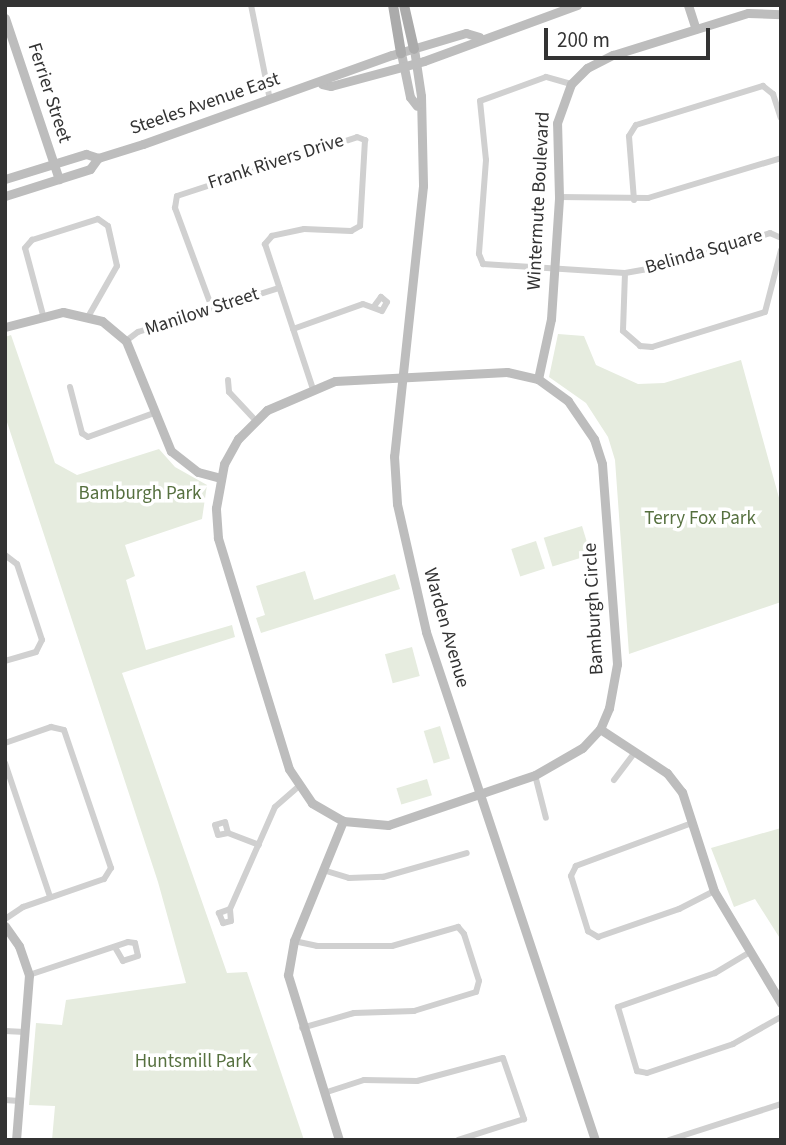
<!DOCTYPE html>
<html>
<head>
<meta charset="utf-8">
<style>
  body { margin:0 }
  #map { position:relative; width:786px; height:1145px; overflow:hidden; background:#fff; font-family:"Source Sans 3",sans-serif }
  div>[style] { position:absolute }
  [style*='--x'] { left:calc(var(--x)*1px); top:calc(var(--y)*1px); width:calc(var(--w)*1px); rotate:calc(var(--a)*1deg) }
  .green>* { inset:0; background:#e6ecdf; transform-origin:0 0 }
  .street>* { height:6px; margin:-3px; padding:0 3px; transform-origin:3px; border-radius:3px; background:#d0d0d0 }
  .secondary>* { height:9px; margin:-4.5px; padding:0 4.5px; transform-origin:4.5px; border-radius:4.5px; background:#bdbdbd }
  .primary>* { height:10px; margin:-5px; padding:0 5px; transform-origin:5px; border-radius:5px; background:#ababab }
  span { translate:-50% -50%; white-space:nowrap; text-align:center; line-height:1.15; -webkit-text-stroke:7px #fff; paint-order:stroke }
  .street-label { font-size:19px; color:#333 }
  .park-label { font-size:19px; color:#56703f }
  .frame { position:absolute; inset:0; border:7px solid #333; pointer-events:none }
  .scale { position:absolute; left:544px; top:28px; width:166px; height:32px; box-sizing:border-box; border:4px solid #333; border-top:0; padding-left:9px; font-size:21px; line-height:24px; white-space:nowrap; color:#333; -webkit-text-stroke:5px #fff; paint-order:stroke }
</style>
</head>
<body>
<div id="map">
  <div class="green">
    <i style="clip-path:polygon(558px 334px,584px 336px,596px 365px,638px 384px,664px 383px,741px 360px,781px 505px,781px 602px,629px 654px,615px 460px,608px 437px,586px 403px,549px 377px)"></i>
    <i style="clip-path:polygon(11px 335px,55px 463px,77px 475px,159px 449px,175px 467px,207px 485px,202px 519px,125px 545px,135px 576px,126px 580px,146px 650px,232px 625px,235px 637px,122px 673px,227px 973px,247px 972px,304px 1140px,52px 1140px,55px 1106px,29px 1105px,36px 1023px,62px 1025px,66px 1000px,186px 983px,158px 882px,5px 416px,5px 337px)"></i>
    <i style="left:582px;top:526px;width:30px;height:40px;rotate:73deg"></i>
    <i style="left:536px;top:541px;width:29px;height:26px;rotate:72deg"></i>
    <i style="clip-path:polygon(305px 571px,314px 600px,395px 574px,400px 589px,261px 633px,256px 618px,265px 615px,256px 586px)"></i>
    <i style="left:412px;top:647px;width:30px;height:28px;rotate:75deg"></i>
    <i style="left:440px;top:726px;width:34px;height:17px;rotate:73deg"></i>
    <i style="left:427px;top:779px;width:17px;height:32px;rotate:73deg"></i>
    <i style="clip-path:polygon(781px 828px,781px 940px,755px 899px,734px 907px,711px 848px)"></i>
  </div>
  <div class="street">
    <i style="--x:251;--y:5;--w:97;--a:78.7"></i>
    <i style="--x:571;--y:84;--w:26;--a:-164"></i>
    <i style="--x:546;--y:77;--w:70;--a:160"></i>
    <i style="--x:480;--y:101;--w:59;--a:84.2"></i>
    <i style="--x:486;--y:160;--w:94;--a:94.3"></i>
    <i style="--x:479;--y:254;--w:11;--a:68"></i>
    <i style="--x:483;--y:264;--w:142;--a:3.6"></i>
    <i style="--x:625;--y:273;--w:46;--a:-10.1"></i>
    <i style="--x:670;--y:265;--w:105;--a:-17.7"></i>
    <i style="--x:770;--y:233;--w:12;--a:24"></i>
    <i style="--x:559;--y:197;--w:89;--a:0.6"></i>
    <i style="--x:648;--y:198;--w:139;--a:-16.7"></i>
    <i style="--x:634;--y:200;--w:64;--a:-94.5"></i>
    <i style="--x:629;--y:136;--w:13;--a:-58"></i>
    <i style="--x:636;--y:125;--w:133;--a:-17.1"></i>
    <i style="--x:763;--y:86;--w:13;--a:39"></i>
    <i style="--x:773;--y:94;--w:25;--a:72"></i>
    <i style="--x:625;--y:273;--w:58;--a:92"></i>
    <i style="--x:623;--y:331;--w:23;--a:41"></i>
    <i style="--x:640;--y:346;--w:12;--a:5"></i>
    <i style="--x:652;--y:347;--w:118;--a:-17.2"></i>
    <i style="--x:765;--y:312;--w:64;--a:-75.5"></i>
    <i style="--x:212;--y:308;--w:107;--a:-110.3"></i>
    <i style="--x:175;--y:208;--w:12;--a:-81"></i>
    <i style="--x:177;--y:196;--w:189;--a:-18.1"></i>
    <i style="--x:357;--y:137;--w:9;--a:21"></i>
    <i style="--x:365;--y:140;--w:86;--a:93.3"></i>
    <i style="--x:360;--y:226;--w:10;--a:151"></i>
    <i style="--x:351;--y:231;--w:47;--a:-177.6"></i>
    <i style="--x:304;--y:229;--w:33;--a:168"></i>
    <i style="--x:272;--y:236;--w:11;--a:131"></i>
    <i style="--x:265;--y:244;--w:153;--a:71.7"></i>
    <i style="--x:43;--y:315;--w:69;--a:-105"></i>
    <i style="--x:25;--y:248;--w:11;--a:-49"></i>
    <i style="--x:32;--y:240;--w:69;--a:-17.7"></i>
    <i style="--x:98;--y:219;--w:12;--a:35"></i>
    <i style="--x:108;--y:226;--w:41;--a:77.3"></i>
    <i style="--x:117;--y:266;--w:56;--a:119.7"></i>
    <i style="--x:293;--y:329;--w:74;--a:-19.7"></i>
    <i style="--x:363;--y:304;--w:20;--a:20"></i>
    <i style="--x:382;--y:311;--w:10;--a:-61"></i>
    <i style="--x:387;--y:302;--w:8;--a:-140"></i>
    <i style="--x:381;--y:297;--w:10;--a:127"></i>
    <i style="--x:126;--y:341;--w:15;--a:-37"></i>
    <i style="--x:138;--y:332;--w:148;--a:-17.3"></i>
    <i style="--x:228;--y:380;--w:12;--a:85"></i>
    <i style="--x:229;--y:392;--w:38;--a:47"></i>
    <i style="--x:70;--y:387;--w:48;--a:75.4"></i>
    <i style="--x:82;--y:433;--w:7;--a:34"></i>
    <i style="--x:88;--y:437;--w:70;--a:-20"></i>
    <i style="--x:5;--y:555;--w:15;--a:37"></i>
    <i style="--x:17;--y:564;--w:80;--a:71.8"></i>
    <i style="--x:42;--y:640;--w:13;--a:117"></i>
    <i style="--x:36;--y:652;--w:32;--a:164"></i>
    <i style="--x:5;--y:743;--w:49;--a:-19.2"></i>
    <i style="--x:51;--y:727;--w:13;--a:13"></i>
    <i style="--x:64;--y:730;--w:146;--a:71.2"></i>
    <i style="--x:111;--y:868;--w:13;--a:122"></i>
    <i style="--x:104;--y:879;--w:86;--a:160.9"></i>
    <i style="--x:23;--y:907;--w:22;--a:146"></i>
    <i style="--x:5;--y:763;--w:141;--a:71.4"></i>
    <i style="--x:535;--y:775;--w:44;--a:75.7"></i>
    <i style="--x:614;--y:780;--w:35;--a:-53"></i>
    <i style="--x:692;--y:823;--w:124;--a:159.7"></i>
    <i style="--x:576;--y:866;--w:11;--a:117"></i>
    <i style="--x:571;--y:876;--w:58;--a:72.8"></i>
    <i style="--x:588;--y:931;--w:12;--a:31"></i>
    <i style="--x:598;--y:937;--w:86;--a:-19.1"></i>
    <i style="--x:679;--y:909;--w:39;--a:-27"></i>
    <i style="--x:228;--y:833;--w:11;--a:-105"></i>
    <i style="--x:225;--y:822;--w:10;--a:163"></i>
    <i style="--x:215;--y:825;--w:10;--a:73"></i>
    <i style="--x:218;--y:835;--w:10;--a:-11"></i>
    <i style="--x:228;--y:833;--w:33;--a:21"></i>
    <i style="--x:323;--y:870;--w:27;--a:17"></i>
    <i style="--x:349;--y:878;--w:34;--a:-2"></i>
    <i style="--x:383;--y:877;--w:87;--a:-15.9"></i>
    <i style="--x:230;--y:909;--w:12;--a:160"></i>
    <i style="--x:219;--y:913;--w:11;--a:68"></i>
    <i style="--x:223;--y:923;--w:8;--a:-14"></i>
    <i style="--x:231;--y:921;--w:12;--a:-95"></i>
    <i style="--x:230;--y:909;--w:111;--a:-66.2"></i>
    <i style="--x:275;--y:807;--w:30;--a:-41"></i>
    <i style="--x:294;--y:941;--w:24;--a:12"></i>
    <i style="--x:317;--y:946;--w:75;--a:0"></i>
    <i style="--x:392;--y:946;--w:69;--a:-16.1"></i>
    <i style="--x:458;--y:927;--w:9;--a:49"></i>
    <i style="--x:464;--y:934;--w:49;--a:72.3"></i>
    <i style="--x:479;--y:981;--w:11;--a:105"></i>
    <i style="--x:476;--y:992;--w:65;--a:163"></i>
    <i style="--x:414;--y:1011;--w:60;--a:178.1"></i>
    <i style="--x:354;--y:1013;--w:54;--a:163.9"></i>
    <i style="--x:750;--y:952;--w:41;--a:149"></i>
    <i style="--x:715;--y:973;--w:103;--a:160.7"></i>
    <i style="--x:618;--y:1007;--w:67;--a:73.5"></i>
    <i style="--x:637;--y:1071;--w:10;--a:11"></i>
    <i style="--x:647;--y:1073;--w:91;--a:-18.6"></i>
    <i style="--x:733;--y:1044;--w:55;--a:-29.4"></i>
    <i style="--x:29;--y:975;--w:104;--a:-18.4"></i>
    <i style="--x:128;--y:942;--w:7;--a:8"></i>
    <i style="--x:135;--y:943;--w:13;--a:77"></i>
    <i style="--x:138;--y:956;--w:16;--a:162"></i>
    <i style="--x:123;--y:961;--w:16;--a:-120"></i>
    <i style="--x:5;--y:1031;--w:20;--a:3"></i>
    <i style="--x:324;--y:1093;--w:42;--a:-18"></i>
    <i style="--x:364;--y:1080;--w:53;--a:1.1"></i>
    <i style="--x:417;--y:1081;--w:89;--a:-15"></i>
    <i style="--x:503;--y:1058;--w:65;--a:71"></i>
    <i style="--x:524;--y:1119;--w:69;--a:162.3"></i>
    <i style="--x:5;--y:1100;--w:14;--a:4"></i>
    <i style="--x:669;--y:1140;--w:118;--a:-17.8"></i>
  </div>
  <div class="secondary">
    <i style="--x:688;--y:5;--w:25;--a:72"></i>
    <i style="--x:5;--y:18;--w:170;--a:71.5"></i>
    <i style="--x:414;--y:49;--w:48;--a:81.5"></i>
    <i style="--x:421;--y:96;--w:90;--a:88.7"></i>
    <i style="--x:423;--y:186;--w:272;--a:96.1"></i>
    <i style="--x:394;--y:456;--w:48;--a:86.4"></i>
    <i style="--x:397;--y:504;--w:131;--a:77.2"></i>
    <i style="--x:426;--y:632;--w:535;--a:71.6"></i>
    <i style="--x:401;--y:53;--w:45;--a:78.4"></i>
    <i style="--x:410;--y:97;--w:11;--a:52"></i>
    <i style="--x:322;--y:84;--w:9;--a:13"></i>
    <i style="--x:331;--y:86;--w:96;--a:-15"></i>
    <i style="--x:424;--y:61;--w:163;--a:-20.1"></i>
    <i style="--x:5;--y:179;--w:85;--a:-17.2"></i>
    <i style="--x:86;--y:154;--w:13;--a:18"></i>
    <i style="--x:98;--y:158;--w:47;--a:-17.3"></i>
    <i style="--x:143;--y:144;--w:264;--a:-19.7"></i>
    <i style="--x:392;--y:55;--w:77;--a:-16.6"></i>
    <i style="--x:466;--y:33;--w:14;--a:17"></i>
    <i style="--x:5;--y:196;--w:89;--a:-17.6"></i>
    <i style="--x:90;--y:169;--w:14;--a:-54"></i>
    <i style="--x:5;--y:327;--w:60;--a:-14.5"></i>
    <i style="--x:63;--y:312;--w:40;--a:13"></i>
    <i style="--x:102;--y:321;--w:31;--a:40"></i>
    <i style="--x:126;--y:341;--w:119;--a:67.8"></i>
    <i style="--x:171;--y:451;--w:34;--a:38"></i>
    <i style="--x:198;--y:472;--w:23;--a:15"></i>
    <i style="--x:507;--y:372;--w:32;--a:13"></i>
    <i style="--x:538;--y:379;--w:37;--a:36"></i>
    <i style="--x:568;--y:401;--w:46;--a:55.6"></i>
    <i style="--x:594;--y:439;--w:26;--a:72"></i>
    <i style="--x:602;--y:464;--w:201;--a:85.7"></i>
    <i style="--x:617;--y:664;--w:45;--a:100.3"></i>
    <i style="--x:609;--y:708;--w:23;--a:113"></i>
    <i style="--x:600;--y:729;--w:26;--a:133"></i>
    <i style="--x:582;--y:748;--w:54;--a:150.1"></i>
    <i style="--x:535;--y:775;--w:155;--a:161.2"></i>
    <i style="--x:388;--y:825;--w:45;--a:-174.9"></i>
    <i style="--x:343;--y:821;--w:36;--a:-150"></i>
    <i style="--x:312;--y:803;--w:41;--a:-124.1"></i>
    <i style="--x:289;--y:769;--w:242;--a:-107.1"></i>
    <i style="--x:218;--y:538;--w:30;--a:-94"></i>
    <i style="--x:216;--y:508;--w:45;--a:-79.7"></i>
    <i style="--x:224;--y:464;--w:29;--a:-61"></i>
    <i style="--x:238;--y:439;--w:41;--a:-45"></i>
    <i style="--x:267;--y:410;--w:74;--a:-23.1"></i>
    <i style="--x:335;--y:381;--w:172;--a:-3"></i>
    <i style="--x:538;--y:379;--w:61;--a:-77.8"></i>
    <i style="--x:551;--y:319;--w:122;--a:-86.2"></i>
    <i style="--x:559;--y:197;--w:74;--a:-91.5"></i>
    <i style="--x:557;--y:123;--w:41;--a:-70.3"></i>
    <i style="--x:571;--y:84;--w:23;--a:-45"></i>
    <i style="--x:587;--y:68;--w:29;--a:-27"></i>
    <i style="--x:613;--y:55;--w:141;--a:-17.3"></i>
    <i style="--x:748;--y:13;--w:33;--a:2"></i>
    <i style="--x:600;--y:729;--w:80;--a:33.3"></i>
    <i style="--x:667;--y:773;--w:24;--a:52"></i>
    <i style="--x:682;--y:792;--w:104;--a:72.1"></i>
    <i style="--x:714;--y:891;--w:131;--a:59.1"></i>
    <i style="--x:5;--y:926;--w:24;--a:55"></i>
    <i style="--x:19;--y:946;--w:31;--a:71"></i>
    <i style="--x:29;--y:975;--w:166;--a:94.5"></i>
    <i style="--x:339;--y:1140;--w:173;--a:-107.2"></i>
    <i style="--x:288;--y:975;--w:35;--a:-80"></i>
    <i style="--x:294;--y:941;--w:130;--a:-67.8"></i>
  </div>
  <div class="primary">
    <i style="--x:393;--y:5;--w:49;--a:80.5"></i>
    <i style="--x:404;--y:5;--w:45;--a:77.2"></i>
  </div>
  <div class="street-label">
    <span style="left:49px;top:93px;rotate:72deg">Ferrier Street</span>
    <span style="left:205px;top:104px;rotate:-19deg">Steeles Avenue East</span>
    <span style="left:276px;top:162px;rotate:-18deg">Frank Rivers Drive</span>
    <span style="left:539px;top:201px;rotate:-87deg">Wintermute Boulevard</span>
    <span style="left:704px;top:252px;rotate:-16deg">Belinda Square</span>
    <span style="left:202px;top:312px;rotate:-18deg">Manilow Street</span>
    <span style="left:594px;top:609px;rotate:-93deg">Bamburgh Circle</span>
    <span style="left:446px;top:628px;rotate:74deg">Warden Avenue</span>
  </div>
  <div class="park-label">
    <span style="left:140px;top:494px">Bamburgh Park</span>
    <span style="left:700px;top:519px">Terry Fox Park</span>
    <span style="left:193px;top:1062px">Huntsmill Park</span>
  </div>
  <div class="frame"></div>
  <div class="scale">200 m</div>
</div>
</body>
</html>
